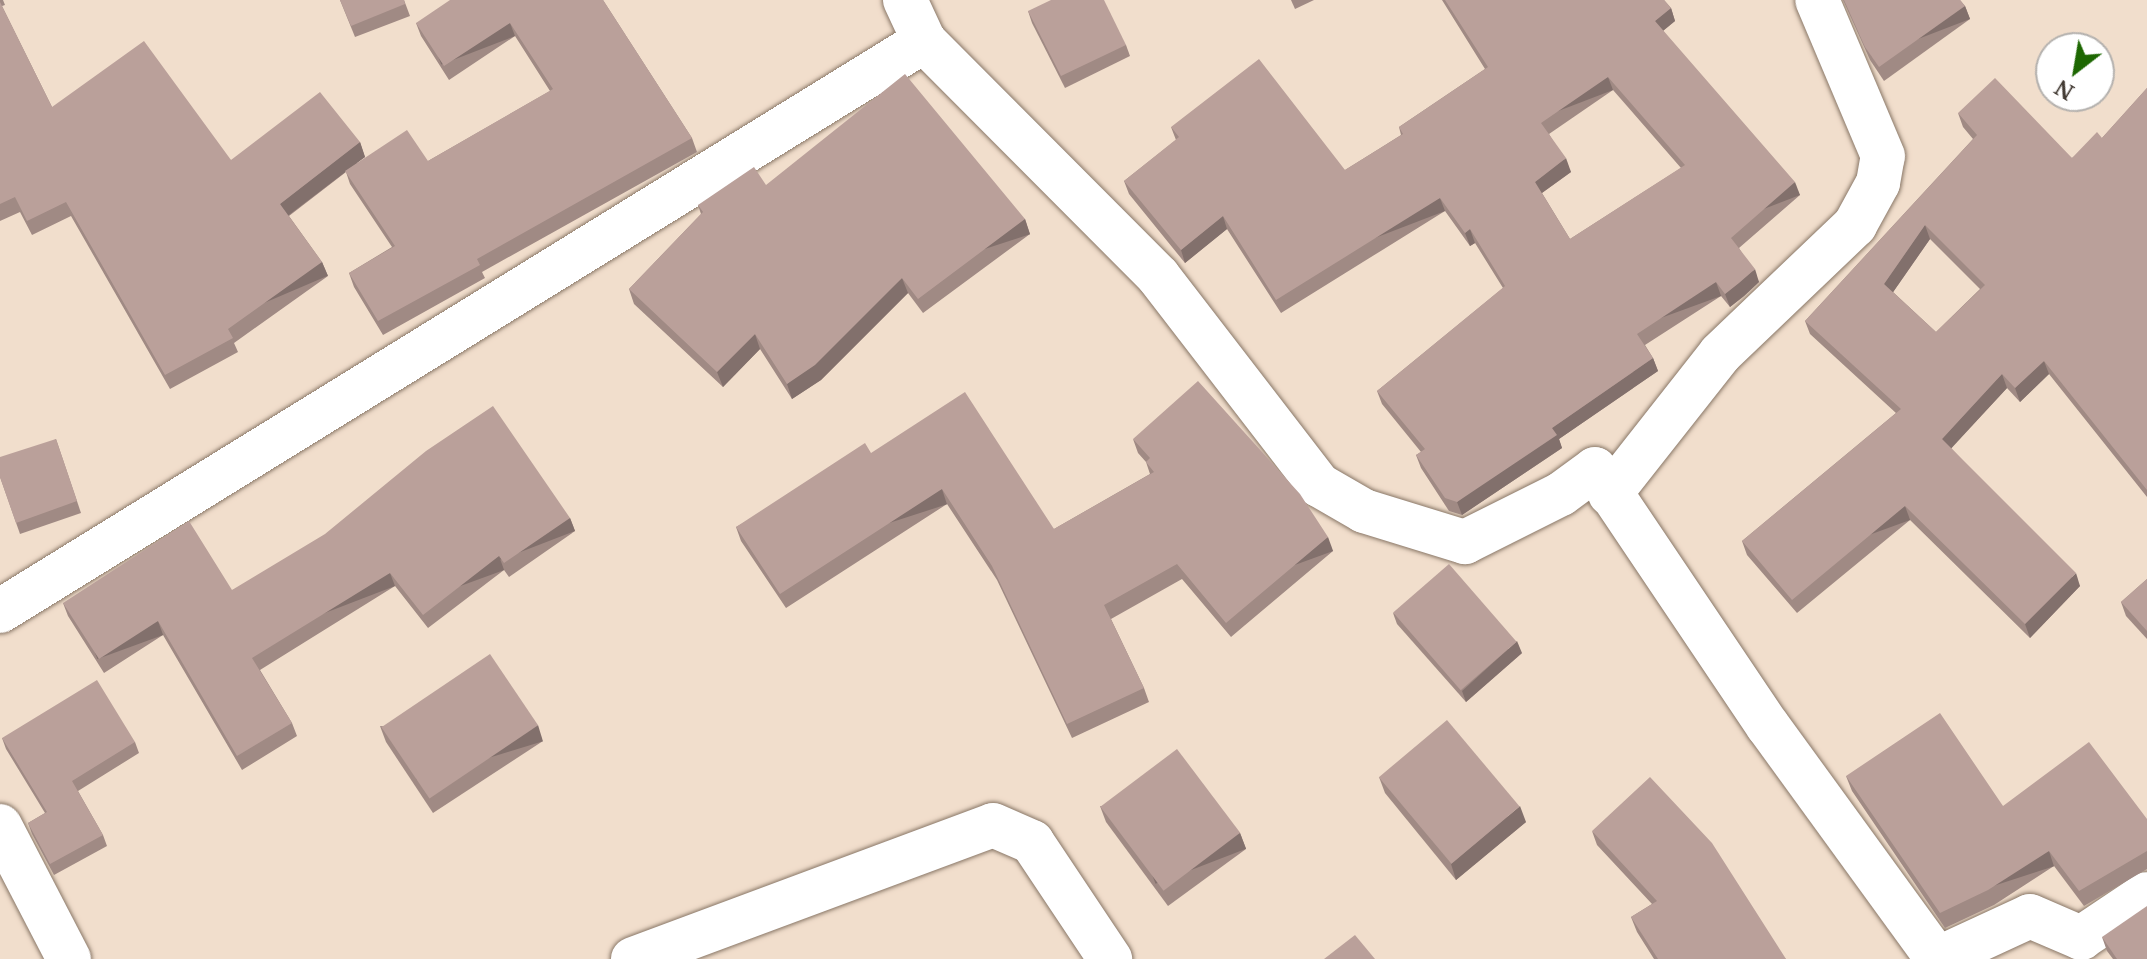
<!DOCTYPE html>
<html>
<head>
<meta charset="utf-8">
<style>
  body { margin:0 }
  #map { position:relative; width:2147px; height:959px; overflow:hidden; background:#f1decc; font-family:"Noto Serif",serif }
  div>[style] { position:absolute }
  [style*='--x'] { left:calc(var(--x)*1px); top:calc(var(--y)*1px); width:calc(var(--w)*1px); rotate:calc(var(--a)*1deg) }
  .roads { filter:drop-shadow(0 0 2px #897767) drop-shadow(0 0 2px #897767) }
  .street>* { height:44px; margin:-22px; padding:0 22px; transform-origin:22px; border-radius:22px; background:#fff }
  .wall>* { inset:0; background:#a08a84 }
  .shaded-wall>* { inset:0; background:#82706c; transform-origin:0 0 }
  .building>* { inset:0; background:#baa09a; transform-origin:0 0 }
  span { translate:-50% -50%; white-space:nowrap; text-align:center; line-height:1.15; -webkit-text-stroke:7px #fff; paint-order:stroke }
  .north { position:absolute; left:2035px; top:32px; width:80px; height:80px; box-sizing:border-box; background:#fff; border:2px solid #b4b1ae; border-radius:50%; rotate:211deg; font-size:22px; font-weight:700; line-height:32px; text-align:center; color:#433b34 }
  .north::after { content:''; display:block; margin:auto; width:28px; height:36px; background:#1d6702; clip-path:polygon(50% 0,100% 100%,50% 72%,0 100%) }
</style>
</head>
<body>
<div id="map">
  <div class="roads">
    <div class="street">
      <i style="--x:905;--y:0;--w:45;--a:65.1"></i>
      <i style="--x:924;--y:41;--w:332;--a:45.1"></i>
      <i style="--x:1158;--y:276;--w:264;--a:52.4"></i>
      <i style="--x:1319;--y:485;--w:52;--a:30"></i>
      <i style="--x:1364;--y:511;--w:106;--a:17.1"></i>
      <i style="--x:1465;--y:542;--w:107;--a:-26.6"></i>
      <i style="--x:1561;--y:494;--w:42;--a:-36.3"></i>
      <i style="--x:1595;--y:469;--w:310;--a:56.1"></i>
      <i style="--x:1768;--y:726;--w:288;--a:54"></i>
      <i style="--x:1610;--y:494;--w:178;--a:-51.8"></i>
      <i style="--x:1720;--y:354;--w:187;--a:-43.7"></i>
      <i style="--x:1855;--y:225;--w:48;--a:-61.3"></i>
      <i style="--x:1878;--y:183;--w:27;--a:-80"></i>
      <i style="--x:1883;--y:156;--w:169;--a:-112.9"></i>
      <i style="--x:0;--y:611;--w:1086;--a:-31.67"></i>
      <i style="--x:0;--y:826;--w:150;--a:62.6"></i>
      <i style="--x:633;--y:959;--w:384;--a:-20.4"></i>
      <i style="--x:993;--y:825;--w:43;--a:23.6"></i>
      <i style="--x:1032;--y:842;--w:141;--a:56.3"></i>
      <i style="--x:1937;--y:959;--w:102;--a:-24.8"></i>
      <i style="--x:2030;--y:916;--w:56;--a:23.3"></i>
      <i style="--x:2081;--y:938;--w:79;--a:-33.7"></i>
    </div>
  </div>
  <div class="wall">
    <i style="clip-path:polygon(0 0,3px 0,5px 5px,2px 6px,52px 107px,231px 160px,360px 142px,365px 157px,356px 163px,428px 161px,550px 91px,515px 36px,449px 80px,421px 36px,416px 23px,603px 0,692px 138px,697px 152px,482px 272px,485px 278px,383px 335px,354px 287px,349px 273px,392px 247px,350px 184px,346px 172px,289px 216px,322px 262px,328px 276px,234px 343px,238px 352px,170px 389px,71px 216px,32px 235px,20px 212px,0 221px)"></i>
    <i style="clip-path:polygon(340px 0,404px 0,410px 16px,355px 37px)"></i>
    <i style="clip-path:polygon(1291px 0,1314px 0,1295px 9px)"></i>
    <i style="clip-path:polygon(evenodd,1442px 0,1664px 0,1671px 8px,1675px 21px,1663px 31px,1800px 195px,1739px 248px,1759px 282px,1744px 296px,1730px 307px,1721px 296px,1645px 345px,1653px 358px,1658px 371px,1559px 439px,1562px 448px,1462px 515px,1449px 511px,1421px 468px,1416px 455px,1421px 452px,1382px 404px,1377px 391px,1503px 288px,1475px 243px,1470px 246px,1445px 211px,1281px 313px,1227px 229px,1185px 263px,1129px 194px,1124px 181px,1176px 140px,1171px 127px,1345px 170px,1401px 135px,1399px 127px,1485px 69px,1442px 0,1613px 90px,1681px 168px,1570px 239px,1542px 193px,1571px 172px,1549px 134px,1613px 90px)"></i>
    <i style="clip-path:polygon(1843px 0,1960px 0,1965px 6px,1970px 19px,1884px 81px,1870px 60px)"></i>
    <i style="clip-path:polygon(1028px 11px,1126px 45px,1130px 56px,1065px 88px,1032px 23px)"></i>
    <i style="clip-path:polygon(evenodd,2147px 88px,2147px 497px,2049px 374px,2020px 402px,2007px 388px,1951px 448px,2080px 586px,2030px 638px,1910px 520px,1797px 613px,1747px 555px,1742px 541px,1896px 413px,1810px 334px,1805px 321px,1973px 139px,1963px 127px,1958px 113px,2072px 158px,2102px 138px,2147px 88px,1930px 239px,1980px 289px,1936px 332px,1893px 292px,1930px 239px)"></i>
    <i style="clip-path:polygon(766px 185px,1025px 219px,1030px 234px,923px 313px,908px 293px,821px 380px,792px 399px,760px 349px,723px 387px,634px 304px,629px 289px,701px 214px,698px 205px)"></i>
    <i style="clip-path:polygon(56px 439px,81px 513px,20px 534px,0 477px)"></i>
    <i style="clip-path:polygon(1133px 439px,1333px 551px,1231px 637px,1182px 579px,1111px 619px,1144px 688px,1149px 702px,1072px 738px,997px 580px,947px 504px,786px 608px,741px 541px,736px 527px,871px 453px,1054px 529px,1150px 474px,1146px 462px,1138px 453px)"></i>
    <i style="clip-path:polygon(570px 518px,575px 531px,509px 577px,504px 570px,428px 628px,395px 586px,260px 670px,292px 723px,297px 736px,242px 770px,163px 635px,104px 673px,68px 616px,63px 603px,232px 590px)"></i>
    <i style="clip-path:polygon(2147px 579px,2147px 639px,2126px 616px,2121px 602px)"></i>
    <i style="clip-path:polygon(1393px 613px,1522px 653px,1466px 702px,1397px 624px)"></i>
    <i style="clip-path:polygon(380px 726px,543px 741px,433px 813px,386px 742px)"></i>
    <i style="clip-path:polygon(2px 738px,135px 742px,139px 753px,78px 791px,103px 835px,107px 846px,54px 875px,32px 834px,28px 823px,45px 813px,6px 749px)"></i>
    <i style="clip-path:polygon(1846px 776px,2003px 806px,2147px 819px,2147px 869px,2084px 906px,2054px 866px,1994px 905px,1945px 928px,1852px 791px)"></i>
    <i style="clip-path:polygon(1379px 777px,1526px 822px,1456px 880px,1385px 793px)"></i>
    <i style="clip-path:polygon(1100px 806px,1240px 833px,1246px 849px,1168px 906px,1106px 822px)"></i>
    <i style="clip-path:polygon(1592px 831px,1786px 959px,1654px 959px,1637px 932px,1631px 917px,1652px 904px,1597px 845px)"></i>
    <i style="clip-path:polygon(2102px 937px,2147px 959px,2113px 959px,2107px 951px)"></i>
  </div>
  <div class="shaded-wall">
    <i style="left:1965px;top:6px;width:14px;height:105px;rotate:69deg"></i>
    <i style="clip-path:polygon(1671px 8px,1675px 21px,1659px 34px,1655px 21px)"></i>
    <i style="left:510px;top:23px;width:14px;height:79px;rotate:69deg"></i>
    <i style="left:1608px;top:77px;width:14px;height:81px;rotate:69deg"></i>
    <i style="clip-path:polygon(360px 142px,365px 157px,285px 218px,280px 204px)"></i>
    <i style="clip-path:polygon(1566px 158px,1571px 172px,1539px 195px,1535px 182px)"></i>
    <i style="left:1795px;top:182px;width:14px;height:85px;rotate:69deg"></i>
    <i style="left:1440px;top:198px;width:14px;height:193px;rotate:69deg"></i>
    <i style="clip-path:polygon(1223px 216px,1227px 229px,1185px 263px,1181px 250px)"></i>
    <i style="left:1025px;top:219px;width:16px;height:134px;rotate:72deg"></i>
    <i style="clip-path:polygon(1925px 225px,1930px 239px,1889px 298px,1884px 284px)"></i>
    <i style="clip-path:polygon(1470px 229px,1475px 243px,1470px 246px,1465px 233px)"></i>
    <i style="left:322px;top:262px;width:15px;height:115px;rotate:67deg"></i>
    <i style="clip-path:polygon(1755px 269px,1759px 282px,1744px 296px,1730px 307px,1725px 294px)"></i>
    <i style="clip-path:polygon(902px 278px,908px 293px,821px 380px,792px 399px,787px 384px)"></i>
    <i style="left:1716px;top:282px;width:15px;height:95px;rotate:70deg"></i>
    <i style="clip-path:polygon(755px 334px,760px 349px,723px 387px,717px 372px)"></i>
    <i style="clip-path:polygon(1653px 358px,1658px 371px,1559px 439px,1562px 448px,1462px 515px,1457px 502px,1552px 428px)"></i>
    <i style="clip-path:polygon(2044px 361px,2049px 374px,2020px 402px,2015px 388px)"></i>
    <i style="clip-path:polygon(2002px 374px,2007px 388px,1947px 453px,1942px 439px)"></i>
    <i style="left:942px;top:489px;width:16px;height:193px;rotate:72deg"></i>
    <i style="left:1905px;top:506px;width:15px;height:147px;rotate:70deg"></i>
    <i style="left:570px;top:518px;width:14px;height:80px;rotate:69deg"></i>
    <i style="left:1328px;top:537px;width:15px;height:133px;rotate:70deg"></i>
    <i style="left:499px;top:556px;width:15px;height:96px;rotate:70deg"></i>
    <i style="left:390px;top:573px;width:14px;height:162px;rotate:69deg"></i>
    <i style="clip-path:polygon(2076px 573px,2080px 586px,2030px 638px,2025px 624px)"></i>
    <i style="left:158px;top:621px;width:15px;height:70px;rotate:70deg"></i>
    <i style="clip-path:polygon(1517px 641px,1522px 653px,1466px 702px,1462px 691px)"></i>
    <i style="left:538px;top:725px;width:17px;height:132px;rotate:73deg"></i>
    <i style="clip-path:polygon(1520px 806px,1526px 822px,1456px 880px,1451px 864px)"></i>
    <i style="left:1240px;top:833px;width:17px;height:97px;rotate:69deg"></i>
    <i style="left:2049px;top:851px;width:16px;height:72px;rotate:72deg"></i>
  </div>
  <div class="building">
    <i style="clip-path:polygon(340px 0,404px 0,405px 4px,351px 26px)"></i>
    <i style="clip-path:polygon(450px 0,603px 0,692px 138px,477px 259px,480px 265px,378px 321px,349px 273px,395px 246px,345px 171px,407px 130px,428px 161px,553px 89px,510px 23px,444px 66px,416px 23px)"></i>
    <i style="clip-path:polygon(1051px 0,1104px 0,1126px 45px,1061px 76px,1028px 11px)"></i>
    <i style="clip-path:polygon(evenodd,1445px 0,1664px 0,1671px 8px,1655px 21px,1795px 182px,1731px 238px,1755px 269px,1739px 283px,1725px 294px,1716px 282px,1637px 334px,1653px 358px,1552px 428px,1557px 435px,1457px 502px,1445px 498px,1416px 455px,1425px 449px,1377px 391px,1505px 286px,1470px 229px,1465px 233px,1440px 198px,1276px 300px,1223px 216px,1181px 250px,1124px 181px,1179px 137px,1171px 127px,1259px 59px,1345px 170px,1403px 134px,1399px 127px,1488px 67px,1445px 0,1608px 77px,1685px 165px,1570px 239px,1535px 182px,1566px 158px,1541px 123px,1608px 77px)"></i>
    <i style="clip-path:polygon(1844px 0,1960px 0,1965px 6px,1879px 67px,1865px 47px)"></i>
    <i style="clip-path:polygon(0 2px,52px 107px,144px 41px,231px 160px,320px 92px,360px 142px,280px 204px,322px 262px,228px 329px,233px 338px,165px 375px,66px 202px,27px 221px,15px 197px,0 204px)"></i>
    <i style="clip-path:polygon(905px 74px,1025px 219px,918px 299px,902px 278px,815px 365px,787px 384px,755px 334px,717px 372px,629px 289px,703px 212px,698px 205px,754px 167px,766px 185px)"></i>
    <i style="clip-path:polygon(evenodd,1995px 78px,2072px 158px,2097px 132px,2102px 138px,2147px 88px,2147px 490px,2044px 361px,2015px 388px,2002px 374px,1942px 439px,2076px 573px,2025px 624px,1905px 506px,1792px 600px,1742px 541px,1901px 409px,1805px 321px,1977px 135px,1958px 113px,1995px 78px,1925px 225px,1985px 285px,1936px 332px,1884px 284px,1925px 225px)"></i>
    <i style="clip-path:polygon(1198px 381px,1300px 494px,1328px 537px,1226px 623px,1177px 564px,1104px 605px,1144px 688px,1067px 724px,992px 566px,942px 489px,780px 594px,736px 527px,865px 443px,871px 453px,965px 392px,1054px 529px,1154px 472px,1146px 462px,1150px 458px,1133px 439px)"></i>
    <i style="clip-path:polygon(493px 406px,570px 518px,504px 563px,499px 556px,423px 615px,390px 573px,252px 658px,292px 723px,237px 756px,158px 621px,99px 659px,63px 603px,189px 521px,232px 590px,325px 534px,426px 451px)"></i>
    <i style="clip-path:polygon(56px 439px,77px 501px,16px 523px,0 477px,0 457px)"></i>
    <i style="left:1449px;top:564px;width:103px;height:74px;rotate:49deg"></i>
    <i style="clip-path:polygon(2147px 579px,2147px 631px,2121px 602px)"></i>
    <i style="left:490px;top:654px;width:86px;height:131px;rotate:56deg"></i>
    <i style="clip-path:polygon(97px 680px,135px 742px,72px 781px,103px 835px,50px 864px,28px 823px,47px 812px,2px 738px)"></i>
    <i style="clip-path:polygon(1940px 713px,2003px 806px,2089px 742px,2147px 819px,2147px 851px,2079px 891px,2049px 851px,1988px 890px,1940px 913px,1846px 776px)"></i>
    <i style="left:1447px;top:720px;width:113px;height:89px;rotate:50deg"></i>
    <i style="left:1177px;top:749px;width:105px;height:96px;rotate:53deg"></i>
    <i style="clip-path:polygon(1650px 777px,1712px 843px,1786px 959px,1658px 959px,1631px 917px,1657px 901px,1592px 831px)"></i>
    <i style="clip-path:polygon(2147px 906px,2147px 959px,2117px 959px,2102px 937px)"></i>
    <i style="clip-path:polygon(1355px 935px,1375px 959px,1324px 959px)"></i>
  </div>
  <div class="north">N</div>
</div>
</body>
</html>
